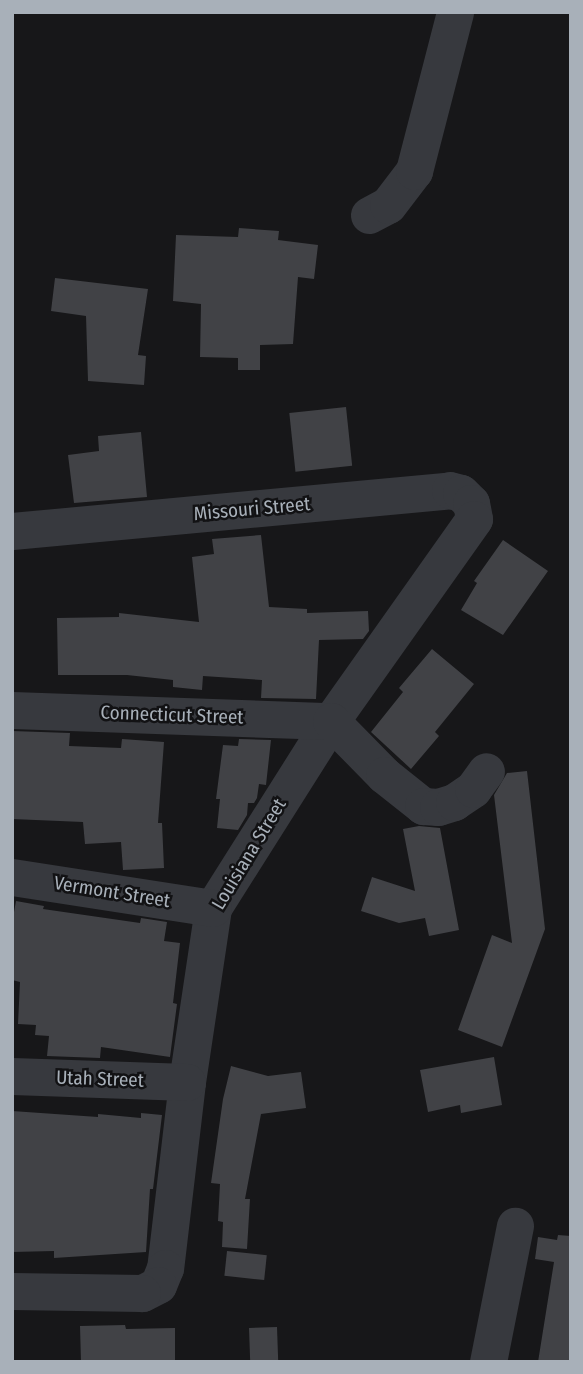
<!DOCTYPE html>
<html>
<head>
<meta charset="utf-8">
<style>
  body { margin:0 }
  #map { position:relative; width:583px; height:1374px; overflow:hidden; background:#171719; font-family:"Fira Sans Condensed",sans-serif }
  div>[style] { position:absolute }
  [style*='--x'] { left:calc(var(--x)*1px); top:calc(var(--y)*1px); width:calc(var(--w)*1px); rotate:calc(var(--a)*1deg) }
  .building>* { inset:0; background:#414246; transform-origin:0 0 }
  .minor>* { height:37px; margin:-18.5px; padding:0 18.5px; transform-origin:18.5px; border-radius:18.5px; background:#37393e }
  span { translate:-50% -50%; white-space:nowrap; text-align:center; line-height:1.15; -webkit-text-stroke:5px #121214; paint-order:stroke }
  .street-label { font-size:19px; color:#a8b0b9 }
  .frame { position:absolute; inset:0; border:14px solid #a8b0b9; pointer-events:none }
</style>
</head>
<body>
<div id="map">
  <div class="building">
    <i style="clip-path:polygon(239px 228px,279px 231px,278px 240px,318px 245px,314px 279px,298px 277px,293px 344px,260px 345px,260px 370px,238px 370px,238px 358px,200px 357px,201px 304px,173px 301px,176px 235px,238px 237px)"></i>
    <i style="clip-path:polygon(55px 278px,148px 289px,138px 355px,146px 356px,144px 385px,88px 381px,86px 316px,51px 311px)"></i>
    <i style="left:346px;top:407px;width:59px;height:57px;rotate:84deg"></i>
    <i style="clip-path:polygon(141px 432px,147px 497px,74px 503px,68px 455px,99px 451px,98px 436px)"></i>
    <i style="clip-path:polygon(261px 535px,269px 607px,307px 609px,307px 613px,368px 611px,369px 631px,363px 639px,319px 640px,316px 699px,261px 698px,262px 680px,203px 676px,202px 690px,173px 687px,173px 680px,127px 675px,58px 675px,57px 618px,119px 617px,119px 613px,199px 622px,192px 557px,214px 554px,212px 539px)"></i>
    <i style="clip-path:polygon(503px 540px,548px 571px,503px 635px,461px 610px,477px 583px,474px 581px)"></i>
    <i style="clip-path:polygon(432px 649px,474px 684px,435px 732px,439px 736px,411px 769px,371px 732px,403px 692px,399px 688px)"></i>
    <i style="clip-path:polygon(12px 731px,70px 733px,69px 746px,121px 748px,122px 739px,164px 742px,158px 823px,162px 823px,164px 868px,123px 870px,121px 842px,85px 844px,83px 822px,12px 819px)"></i>
    <i style="clip-path:polygon(239px 739px,271px 740px,266px 785px,259px 784px,257px 798px,254px 803px,248px 803px,247px 815px,238px 830px,217px 828px,220px 799px,216px 799px,223px 745px,238px 746px)"></i>
    <i style="clip-path:polygon(527px 771px,545px 929px,502px 1047px,458px 1030px,492px 935px,512px 943px,494px 795px,507px 773px)"></i>
    <i style="clip-path:polygon(419px 826px,440px 828px,459px 930px,429px 936px,425px 918px,399px 923px,361px 911px,372px 877px,415px 891px,403px 829px)"></i>
    <i style="clip-path:polygon(16px 901px,44px 906px,43px 909px,140px 923px,141px 918px,167px 922px,164px 941px,180px 943px,173px 1003px,177px 1004px,170px 1057px,101px 1047px,100px 1058px,47px 1056px,49px 1036px,35px 1035px,36px 1025px,18px 1024px,20px 982px,12px 980px,12px 923px)"></i>
    <i style="clip-path:polygon(494px 1057px,502px 1105px,461px 1113px,460px 1105px,428px 1112px,420px 1070px)"></i>
    <i style="clip-path:polygon(231px 1066px,268px 1076px,301px 1072px,306px 1108px,261px 1114px,245px 1199px,250px 1199px,247px 1249px,222px 1247px,223px 1222px,218px 1221px,220px 1184px,211px 1183px,223px 1099px)"></i>
    <i style="clip-path:polygon(12px 1111px,98px 1117px,98px 1114px,141px 1118px,141px 1113px,162px 1115px,153px 1189px,150px 1189px,146px 1252px,54px 1258px,54px 1251px,12px 1252px)"></i>
    <i style="clip-path:polygon(558px 1235px,571px 1236px,571px 1362px,538px 1362px,554px 1262px,535px 1259px,538px 1237px,557px 1240px)"></i>
    <i style="left:227px;top:1251px;width:40px;height:25px;rotate:6deg"></i>
    <i style="clip-path:polygon(125px 1325px,126px 1329px,175px 1328px,175px 1362px,81px 1362px,80px 1326px)"></i>
    <i style="left:277px;top:1327px;width:35px;height:28px;rotate:88deg"></i>
  </div>
  <div class="minor">
    <i style="--x:369;--y:215;--w:21;--a:-28"></i>
    <i style="--x:388;--y:205;--w:43;--a:-52.6"></i>
    <i style="--x:414;--y:171;--w:164;--a:-75.5"></i>
    <i style="--x:12;--y:531;--w:440;--a:-5.3"></i>
    <i style="--x:450;--y:490;--w:11;--a:15"></i>
    <i style="--x:461;--y:493;--w:14;--a:45"></i>
    <i style="--x:471;--y:503;--w:16;--a:79"></i>
    <i style="--x:474;--y:519;--w:247;--a:125.3"></i>
    <i style="--x:331;--y:721;--w:221;--a:122.3"></i>
    <i style="--x:213;--y:908;--w:176;--a:98.5"></i>
    <i style="--x:187;--y:1082;--w:187;--a:96.7"></i>
    <i style="--x:165;--y:1268;--w:18;--a:112"></i>
    <i style="--x:158;--y:1285;--w:18;--a:153"></i>
    <i style="--x:142;--y:1293;--w:130;--a:-179.1"></i>
    <i style="--x:12;--y:710;--w:319;--a:2"></i>
    <i style="--x:331;--y:721;--w:76;--a:45.5"></i>
    <i style="--x:384;--y:775;--w:50;--a:38.5"></i>
    <i style="--x:423;--y:806;--w:15;--a:4"></i>
    <i style="--x:438;--y:807;--w:17;--a:-17"></i>
    <i style="--x:454;--y:802;--w:23;--a:-34"></i>
    <i style="--x:473;--y:789;--w:22;--a:-54"></i>
    <i style="--x:12;--y:877;--w:203;--a:8.8"></i>
    <i style="--x:12;--y:1076;--w:175;--a:2"></i>
    <i style="--x:488;--y:1362;--w:139;--a:-78.8"></i>
  </div>
  <div class="street-label">
    <span style="left:252px;top:509px;rotate:-5deg">Missouri Street</span>
    <span style="left:172px;top:715px;rotate:2deg">Connecticut Street</span>
    <span style="left:249px;top:854px;rotate:-59deg">Louisiana Street</span>
    <span style="left:112px;top:892px;rotate:9deg">Vermont Street</span>
    <span style="left:100px;top:1079px;rotate:2deg">Utah Street</span>
  </div>
  <div class="frame"></div>
</div>
</body>
</html>
